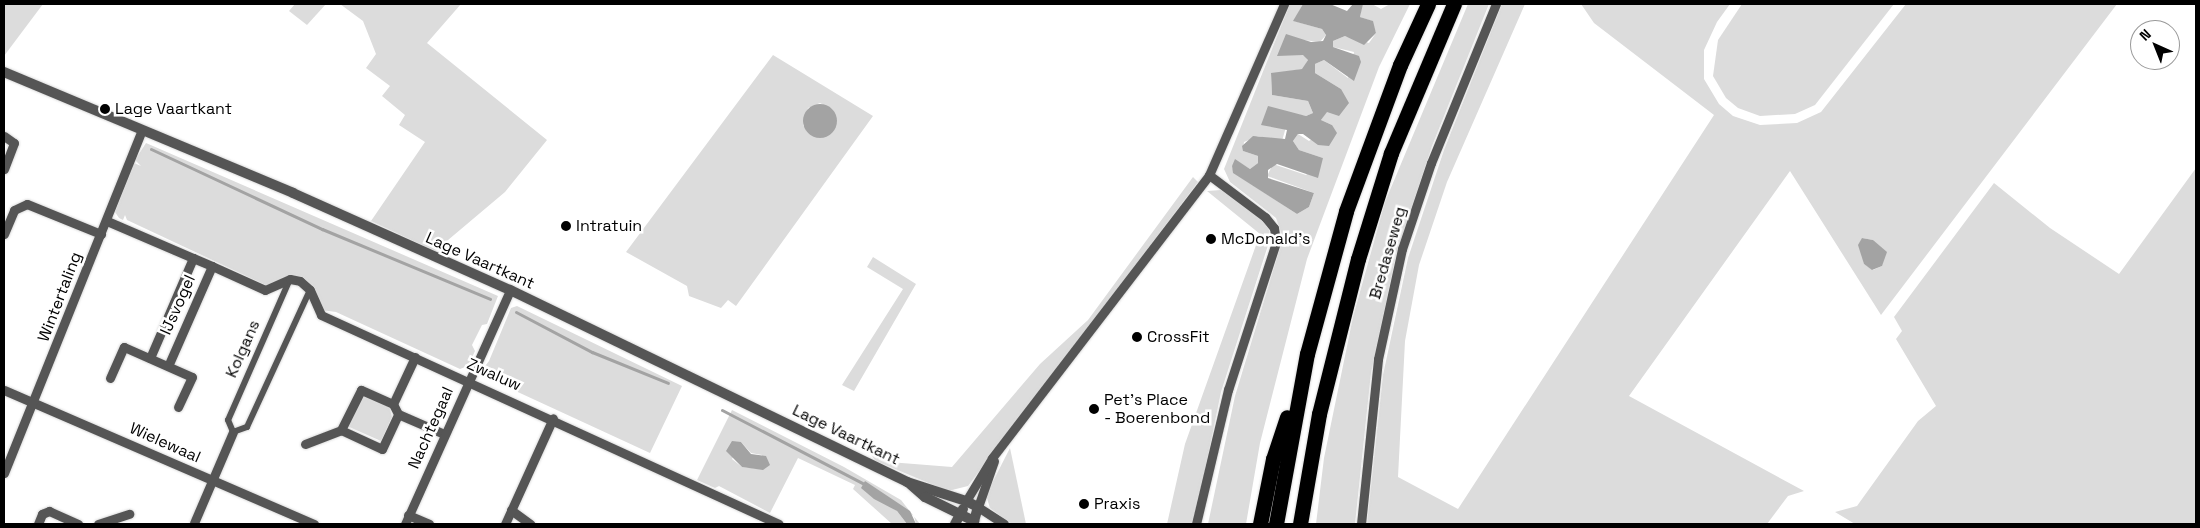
<!DOCTYPE html>
<html>
<head>
<meta charset="utf-8">
<style>
  body { margin:0 }
  #map { position:relative; width:2200px; height:528px; overflow:hidden; background:#fff; font-family:"Space Grotesk",sans-serif }
  div>[style] { position:absolute }
  [style*='--x'] { left:calc(var(--x)*1px); top:calc(var(--y)*1px); width:calc(var(--w)*1px); rotate:calc(var(--a)*1deg) }
  .green>* { inset:0; background:#dcdcdc }
  .water>* { inset:0; background:#a3a3a3 }
  .round { border-radius:50% }
  .stream>* { height:3px; margin:-1.5px; padding:0 1.5px; transform-origin:1.5px; border-radius:1.5px; background:#a3a3a3 }
  .roads { filter:drop-shadow(0 0 1px #dbdbdb) drop-shadow(0 0 1px #dbdbdb) }
  .pedestrian>* { height:6px; margin:-3px; padding:0 3px; transform-origin:3px; border-radius:3px; background:#555 }
  .minor>* { height:9px; margin:-4.5px; padding:0 4.5px; transform-origin:4.5px; border-radius:4.5px; background:#555 }
  .tertiary>* { height:10px; margin:-5px; padding:0 5px; transform-origin:5px; border-radius:5px; background:#555 }
  .motorway>* { height:15px; margin:-7.5px; padding:0 7.5px; transform-origin:7.5px; border-radius:7.5px; background:#000 }
  .dots>* { width:14px; height:14px; translate:-50% -50%; box-sizing:border-box; border:2px solid #fff; border-radius:50% }
  span { translate:-50% -50%; white-space:nowrap; text-align:center; line-height:1.15; -webkit-text-stroke:5px #fff; paint-order:stroke }
  .poi-label { font-size:16px; color:#000 }
  .left { translate:0 -50%; text-align:left }
  .street-label { font-size:16px; color:#000 }
  .frame { position:absolute; inset:0; border:5px solid #000; pointer-events:none }
  .north { position:absolute; left:2130px; top:20px; width:50px; height:50px; box-sizing:border-box; background:#fff; border:1px solid #999; border-radius:50%; rotate:316deg; font-size:14px; font-weight:700; line-height:20px; text-align:center; color:#000 }
  .north::after { content:''; display:block; margin:auto; width:18px; height:22px; background:#000; clip-path:polygon(50% 0,100% 100%,50% 72%,0 100%) }
</style>
</head>
<body>
<div id="map">
  <div class="green">
    <i style="clip-path:polygon(4px 4px,43px 4px,4px 56px)"></i>
    <i style="clip-path:polygon(295px 4px,326px 4px,307px 25px,289px 11px)"></i>
    <i style="clip-path:polygon(340px 4px,461px 4px,427px 43px,547px 140px,505px 192px,435px 251px,371px 221px,425px 142px,399px 125px,405px 115px,382px 96px,390px 86px,366px 68px,376px 54px,363px 21px)"></i>
    <i style="clip-path:polygon(1290px 4px,1303px 4px,1294px 21px,1322px 29px,1326px 35px,1320px 42px,1303px 40px,1304px 55px,1308px 60px,1303px 69px,1271px 74px,1272px 95px,1308px 101px,1313px 113px,1306px 116px,1290px 113px,1282px 141px,1258px 136px,1244px 142px,1243px 151px,1258px 156px,1258px 163px,1250px 169px,1237px 161px,1232px 166px,1234px 173px,1297px 214px,1309px 207px,1314px 193px,1267px 176px,1273px 164px,1306px 175px,1323px 158px,1299px 150px,1293px 141px,1298px 134px,1309px 141px,1332px 125px,1321px 120px,1341px 89px,1315px 73px,1315px 64px,1324px 60px,1348px 78px,1354px 52px,1333px 47px,1333px 41px,1345px 36px,1369px 43px,1376px 33px,1372px 21px,1360px 17px,1362px 5px,1372px 4px,1381px 9px,1390px 4px,1410px 4px,1379px 67px,1307px 259px,1260px 443px,1246px 524px,1208px 524px,1235px 396px,1283px 238px,1276px 218px,1230px 182px,1224px 169px)"></i>
    <i style="clip-path:polygon(1468px 4px,1489px 4px,1432px 146px,1396px 255px,1371px 373px,1355px 524px,1316px 524px,1324px 458px,1353px 317px,1385px 202px)"></i>
    <i style="clip-path:polygon(evenodd,1502px 4px,1525px 4px,1447px 182px,1419px 265px,1405px 341px,1398px 477px,1458px 509px,1714px 115px,1594px 23px,1581px 4px,1730px 4px,1717px 22px,1704px 50px,1704px 79px,1719px 104px,1733px 116px,1760px 125px,1797px 123px,1821px 112px,1906px 4px,2117px 4px,1881px 315px,1790px 171px,1629px 396px,1804px 491px,1788px 496px,1767px 524px,1367px 524px,1383px 375px,1408px 258px,1444px 150px,1502px 4px,1862px 238px,1873px 240px,1882px 266px,1873px 270px,1864px 264px,1862px 238px)"></i>
    <i style="clip-path:polygon(1742px 4px,1894px 4px,1815px 105px,1795px 114px,1760px 116px,1738px 108px,1726px 98px,1713px 76px,1718px 40px)"></i>
    <i style="clip-path:polygon(evenodd,773px 55px,873px 116px,736px 306px,728px 300px,721px 308px,689px 296px,687px 286px,626px 252px,773px 55px,820px 103px,832px 109px,837px 121px,832px 133px,820px 138px,808px 133px,803px 125px,808px 108px,820px 103px)"></i>
    <i style="clip-path:polygon(146px 143px,498px 296px,487px 324px,482px 325px,472px 345px,475px 351px,468px 366px,460px 369px,336px 312px,321px 310px,302px 278px,270px 287px,127px 220px,125px 215px,123px 220px,119px 218px,115px 212px,134px 163px,141px 166px,135px 160px)"></i>
    <i style="clip-path:polygon(2196px 168px,2196px 524px,1855px 524px,1835px 512px,1857px 506px,1918px 421px,1936px 406px,1896px 339px,1902px 331px,1894px 317px,1994px 183px,2050px 228px,2119px 274px)"></i>
    <i style="clip-path:polygon(1193px 177px,1198px 182px,968px 486px,948px 491px,876px 461px,871px 455px,889px 462px,952px 467px,1040px 364px,1088px 320px)"></i>
    <i style="clip-path:polygon(1221px 190px,1260px 217px,1269px 230px,1270px 239px,1221px 392px,1194px 524px,1167px 524px,1185px 444px,1260px 234px,1207px 191px)"></i>
    <i style="clip-path:polygon(873px 257px,916px 284px,854px 391px,842px 385px,903px 289px,867px 267px)"></i>
    <i style="clip-path:polygon(517px 306px,682px 386px,650px 453px,479px 374px,489px 361px,511px 308px)"></i>
    <i style="clip-path:polygon(361px 393px,389px 405px,392px 417px,381px 441px,347px 426px)"></i>
    <i style="clip-path:polygon(evenodd,732px 410px,844px 467px,901px 500px,920px 524px,916px 524px,914px 516px,862px 488px,897px 511px,907px 524px,892px 524px,853px 489px,855px 485px,798px 458px,770px 513px,719px 486px,715px 488px,697px 480px,732px 410px,741px 442px,751px 453px,762px 455px,761px 469px,742px 467px,732px 459px,741px 442px)"></i>
    <i style="clip-path:polygon(1010px 448px,1026px 524px,1011px 524px,990px 508px,986px 495px)"></i>
  </div>
  <div class="water">
    <i style="clip-path:polygon(1303px 4px,1330px 4px,1347px 11px,1353px 4px,1363px 4px,1360px 17px,1373px 21px,1376px 33px,1364px 45px,1345px 36px,1333px 41px,1333px 47px,1359px 56px,1361px 62px,1354px 81px,1324px 60px,1315px 64px,1315px 73px,1341px 89px,1349px 103px,1339px 116px,1327px 112px,1321px 120px,1332px 125px,1337px 133px,1329px 146px,1318px 145px,1303px 134px,1298px 134px,1293px 141px,1299px 150px,1323px 158px,1318px 178px,1277px 164px,1268px 170px,1268px 178px,1314px 193px,1309px 207px,1297px 214px,1233px 173px,1232px 166px,1235px 159px,1250px 169px,1258px 163px,1258px 156px,1243px 151px,1242px 146px,1253px 136px,1285px 139px,1287px 130px,1261px 125px,1268px 106px,1306px 116px,1313px 113px,1308px 101px,1272px 95px,1271px 73px,1302px 69px,1308px 60px,1303px 55px,1277px 56px,1286px 34px,1311px 42px,1323px 41px,1326px 35px,1322px 29px,1293px 21px)"></i>
    <i class="round" style="left:803px;top:104px;width:34px;height:34px"></i>
    <i style="clip-path:polygon(1862px 238px,1873px 240px,1887px 252px,1882px 266px,1872px 270px,1864px 264px,1858px 245px)"></i>
    <i style="clip-path:polygon(732px 441px,741px 442px,751px 454px,766px 456px,770px 465px,763px 470px,742px 467px,726px 451px)"></i>
    <i style="clip-path:polygon(865px 481px,910px 511px,916px 524px,907px 524px,897px 511px,874px 499px,861px 488px)"></i>
  </div>
  <div class="stream">
    <i style="--x:151;--y:149;--w:189;--a:25.1"></i>
    <i style="--x:322;--y:229;--w:182;--a:22.6"></i>
    <i style="--x:516;--y:312;--w:86;--a:27.8"></i>
    <i style="--x:592;--y:352;--w:82;--a:22.2"></i>
    <i style="--x:722;--y:410;--w:160;--a:27.5"></i>
  </div>
  <div class="roads">
    <div class="pedestrian">
      <i style="--x:290;--y:279;--w:154;--a:113.7"></i>
      <i style="--x:228;--y:420;--w:13;--a:67"></i>
      <i style="--x:233;--y:432;--w:15;--a:-20"></i>
      <i style="--x:247;--y:427;--w:151;--a:-65.3"></i>
    </div>
    <div class="minor">
      <i style="--x:4;--y:136;--w:12;--a:35"></i>
      <i style="--x:14;--y:143;--w:28;--a:111"></i>
      <i style="--x:107;--y:221;--w:94;--a:23.3"></i>
      <i style="--x:4;--y:234;--w:26;--a:-67"></i>
      <i style="--x:14;--y:210;--w:14;--a:-25"></i>
      <i style="--x:27;--y:204;--w:80;--a:22.1"></i>
      <i style="--x:212;--y:266;--w:58;--a:24.4"></i>
      <i style="--x:265;--y:290;--w:27;--a:-24"></i>
      <i style="--x:290;--y:279;--w:10;--a:11"></i>
      <i style="--x:300;--y:281;--w:13;--a:42"></i>
      <i style="--x:310;--y:290;--w:27;--a:66"></i>
      <i style="--x:321;--y:315;--w:503;--a:24.53"></i>
      <i style="--x:415;--y:357;--w:52;--a:115.1"></i>
      <i style="--x:393;--y:404;--w:11;--a:63"></i>
      <i style="--x:398;--y:414;--w:50;--a:23.5"></i>
      <i style="--x:150;--y:358;--w:109;--a:-66.7"></i>
      <i style="--x:193;--y:258;--w:21;--a:23"></i>
      <i style="--x:212;--y:266;--w:109;--a:113.7"></i>
      <i style="--x:110;--y:378;--w:34;--a:-66"></i>
      <i style="--x:124;--y:347;--w:74;--a:23.8"></i>
      <i style="--x:192;--y:377;--w:33;--a:115"></i>
      <i style="--x:4;--y:390;--w:338;--a:23.4"></i>
      <i style="--x:393;--y:404;--w:35;--a:-156"></i>
      <i style="--x:361;--y:390;--w:45;--a:116.6"></i>
      <i style="--x:341;--y:430;--w:45;--a:24.9"></i>
      <i style="--x:382;--y:449;--w:38;--a:-65"></i>
      <i style="--x:305;--y:444;--w:39;--a:-21"></i>
      <i style="--x:994;--y:461;--w:49;--a:109.2"></i>
      <i style="--x:978;--y:507;--w:31;--a:33"></i>
      <i style="--x:4;--y:473;--w:370;--a:-68.1"></i>
      <i style="--x:966;--y:501;--w:50;--a:-58.8"></i>
      <i style="--x:992;--y:458;--w:357;--a:-52.5"></i>
      <i style="--x:1209;--y:175;--w:187;--a:-66.3"></i>
      <i style="--x:511;--y:510;--w:24;--a:36"></i>
      <i style="--x:408;--y:515;--w:23;--a:23"></i>
      <i style="--x:194;--y:523;--w:99;--a:-66.8"></i>
      <i style="--x:38;--y:524;--w:11;--a:-68"></i>
      <i style="--x:42;--y:514;--w:8;--a:-23"></i>
      <i style="--x:49;--y:511;--w:32;--a:24"></i>
      <i style="--x:98;--y:524;--w:33;--a:-18"></i>
      <i style="--x:405;--y:524;--w:256;--a:-65.8"></i>
      <i style="--x:505;--y:524;--w:116;--a:-65.6"></i>
      <i style="--x:1196;--y:524;--w:138;--a:-76.6"></i>
      <i style="--x:1228;--y:390;--w:156;--a:-72"></i>
      <i style="--x:1276;--y:242;--w:14;--a:-98"></i>
      <i style="--x:1274;--y:228;--w:14;--a:-129"></i>
      <i style="--x:1265;--y:217;--w:70;--a:-143.1"></i>
      <i style="--x:1361;--y:524;--w:166;--a:-84.1"></i>
      <i style="--x:1378;--y:359;--w:113;--a:-77.7"></i>
      <i style="--x:1402;--y:249;--w:91;--a:-71.4"></i>
      <i style="--x:1431;--y:163;--w:172;--a:-67.8"></i>
    </div>
    <div class="tertiary">
      <i style="--x:4;--y:72;--w:313;--a:22.7"></i>
      <i style="--x:293;--y:193;--w:238;--a:24.1"></i>
      <i style="--x:510;--y:290;--w:441;--a:25.8"></i>
      <i style="--x:907;--y:482;--w:62;--a:17.9"></i>
      <i style="--x:966;--y:501;--w:13;--a:27"></i>
      <i style="--x:978;--y:507;--w:18;--a:106"></i>
      <i style="--x:910;--y:484;--w:20;--a:41"></i>
      <i style="--x:925;--y:497;--w:55;--a:26.1"></i>
      <i style="--x:955;--y:524;--w:17;--a:-62"></i>
    </div>
    <div class="motorway">
      <i style="--x:1260;--y:524;--w:66;--a:-78.7"></i>
      <i style="--x:1273;--y:459;--w:44;--a:-71.6"></i>
      <i style="--x:1276;--y:524;--w:173;--a:-79.7"></i>
      <i style="--x:1307;--y:354;--w:148;--a:-74.7"></i>
      <i style="--x:1346;--y:211;--w:156;--a:-69.7"></i>
      <i style="--x:1400;--y:65;--w:67;--a:-65.3"></i>
      <i style="--x:1300;--y:524;--w:112;--a:-80.2"></i>
      <i style="--x:1319;--y:414;--w:160;--a:-75.9"></i>
      <i style="--x:1358;--y:259;--w:111;--a:-72.7"></i>
      <i style="--x:1391;--y:153;--w:162;--a:-67.1"></i>
    </div>
  </div>
  <div class="dots">
    <i style="left:105px;top:109px;background:#000"></i>
    <i style="left:566px;top:226px;background:#000"></i>
    <i style="left:1211px;top:239px;background:#000"></i>
    <i style="left:1137px;top:337px;background:#000"></i>
    <i style="left:1094px;top:409px;background:#000"></i>
    <i style="left:1084px;top:504px;background:#000"></i>
  </div>
  <div class="poi-label">
    <span class="left" style="left:115px;top:109px">Lage Vaartkant</span>
    <span class="left" style="left:576px;top:226px">Intratuin</span>
    <span class="left" style="left:1221px;top:239px">McDonald's</span>
    <span class="left" style="left:1147px;top:337px">CrossFit</span>
    <span class="left" style="left:1104px;top:409px">Pet's Place<br>- Boerenbond</span>
    <span class="left" style="left:1094px;top:504px">Praxis</span>
  </div>
  <div class="street-label">
    <span style="left:1388px;top:253px;rotate:-74deg">Bredaseweg</span>
    <span style="left:480px;top:261px;rotate:24deg">Lage Vaartkant</span>
    <span style="left:60px;top:297px;rotate:-69deg">Wintertaling</span>
    <span style="left:178px;top:305px;rotate:-66deg">IJsvogel</span>
    <span style="left:243px;top:349px;rotate:-66deg">Kolgans</span>
    <span style="left:494px;top:375px;rotate:24deg">Zwaluw</span>
    <span style="left:431px;top:428px;rotate:-66deg">Nachtegaal</span>
    <span style="left:846px;top:435px;rotate:26deg">Lage Vaartkant</span>
    <span style="left:165px;top:443px;rotate:24deg">Wielewaal</span>
  </div>
  <div class="frame"></div>
  <div class="north">N</div>
</div>
</body>
</html>
